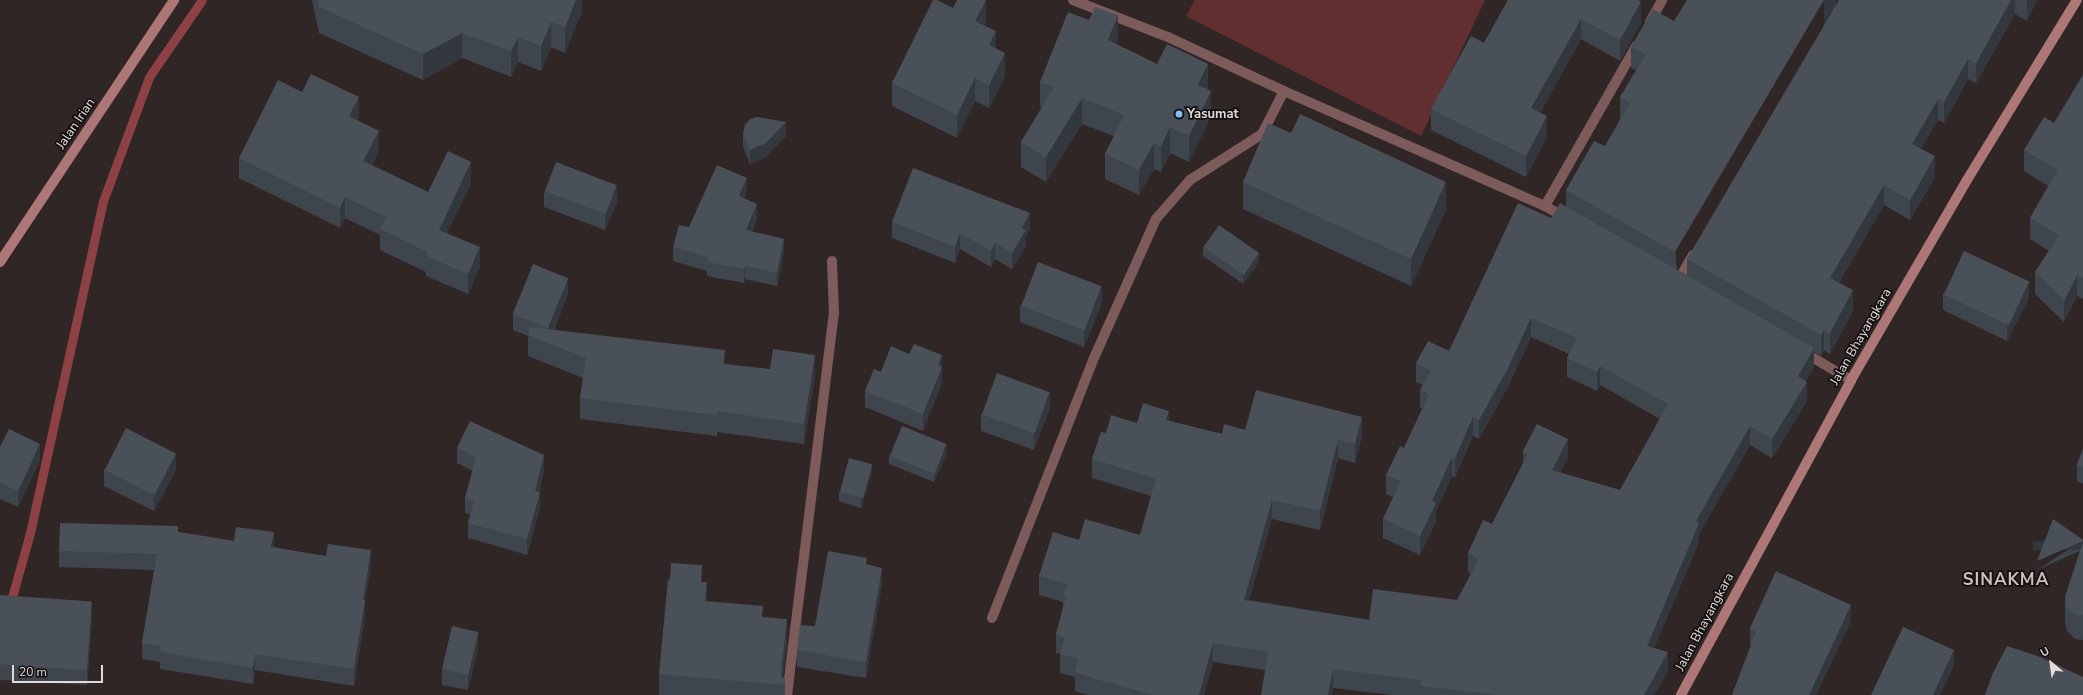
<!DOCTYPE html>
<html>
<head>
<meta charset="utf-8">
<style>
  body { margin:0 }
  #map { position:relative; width:2083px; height:695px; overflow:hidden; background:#312626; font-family:"Nunito Sans",sans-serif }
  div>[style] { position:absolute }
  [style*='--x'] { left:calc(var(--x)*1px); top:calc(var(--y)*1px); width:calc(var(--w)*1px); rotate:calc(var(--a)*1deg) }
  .green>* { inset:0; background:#622f30 }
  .stream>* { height:9px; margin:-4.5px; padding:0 4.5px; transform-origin:4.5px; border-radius:4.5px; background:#8d4144 }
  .minor>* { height:10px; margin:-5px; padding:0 5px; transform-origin:5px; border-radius:5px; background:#7e5b5b }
  .secondary>* { height:10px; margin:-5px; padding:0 5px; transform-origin:5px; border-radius:5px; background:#ae7777 }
  .wall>* { inset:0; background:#3f454c }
  .shaded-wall>* { inset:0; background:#33383e; transform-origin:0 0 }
  .building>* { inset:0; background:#495058; transform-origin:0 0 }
  .dots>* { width:11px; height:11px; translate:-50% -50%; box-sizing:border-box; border:2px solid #151010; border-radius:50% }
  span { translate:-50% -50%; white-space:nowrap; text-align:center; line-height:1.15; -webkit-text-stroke:3.5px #151010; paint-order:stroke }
  .poi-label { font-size:13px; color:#e2dada; font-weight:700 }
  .left { translate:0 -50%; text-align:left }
  .street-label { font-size:13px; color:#e2dada }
  .district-label { font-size:17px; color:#cebfbf; font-weight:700; letter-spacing:1px }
  .north { position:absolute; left:2031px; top:643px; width:40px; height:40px; -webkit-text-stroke:3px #151010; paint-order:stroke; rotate:331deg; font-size:11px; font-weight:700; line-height:16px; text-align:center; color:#e2dada }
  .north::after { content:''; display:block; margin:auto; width:14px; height:18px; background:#e2dada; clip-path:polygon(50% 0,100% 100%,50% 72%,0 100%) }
  .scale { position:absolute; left:12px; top:665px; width:91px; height:18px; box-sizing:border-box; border:2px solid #e2dada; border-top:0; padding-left:5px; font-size:12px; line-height:14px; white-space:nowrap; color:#e2dada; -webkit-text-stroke:3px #151010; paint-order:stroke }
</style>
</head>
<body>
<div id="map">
  <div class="green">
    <i style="clip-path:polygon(1195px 0,1485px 0,1421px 136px,1186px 16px)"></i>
  </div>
  <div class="stream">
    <i style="--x:9;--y:608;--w:78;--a:-74.4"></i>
    <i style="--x:30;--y:533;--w:340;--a:-77.6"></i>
    <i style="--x:103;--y:201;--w:132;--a:-69.6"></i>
    <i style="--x:149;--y:77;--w:93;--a:-55.5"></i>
  </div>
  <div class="minor">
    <i style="--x:1073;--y:0;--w:102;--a:21.3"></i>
    <i style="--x:1168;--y:37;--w:128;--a:25"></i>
    <i style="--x:1284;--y:91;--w:285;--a:23.8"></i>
    <i style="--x:1545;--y:206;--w:24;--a:30"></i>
    <i style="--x:1650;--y:22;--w:25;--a:-61"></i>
    <i style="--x:1545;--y:206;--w:185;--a:-60.3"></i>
    <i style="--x:1678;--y:281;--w:30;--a:-60"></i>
    <i style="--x:1803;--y:352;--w:56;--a:30.3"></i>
    <i style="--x:992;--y:618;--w:279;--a:-68.6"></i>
    <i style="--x:1094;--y:358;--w:152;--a:-66"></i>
    <i style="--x:1156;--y:219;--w:52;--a:-48.9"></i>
    <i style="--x:1190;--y:180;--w:85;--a:-32.6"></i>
    <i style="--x:1262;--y:134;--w:48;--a:-62.9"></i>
    <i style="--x:787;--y:695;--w:384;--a:-83"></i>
    <i style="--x:834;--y:314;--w:53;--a:-92.2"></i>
  </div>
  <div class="secondary">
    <i style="--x:0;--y:262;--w:315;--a:-56.4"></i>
    <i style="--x:1681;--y:695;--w:358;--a:-61.6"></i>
    <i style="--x:1851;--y:380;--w:231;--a:-59.9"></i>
    <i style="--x:1967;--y:180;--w:211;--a:-58.6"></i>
  </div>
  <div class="wall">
    <i style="clip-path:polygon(312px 0,582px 0,582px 12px,565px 53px,551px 47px,541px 71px,518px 62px,511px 77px,462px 58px,423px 80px,319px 33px)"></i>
    <i style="clip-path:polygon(986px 0,986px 22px,984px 25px,996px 48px,1005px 76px,989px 108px,975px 101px,957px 138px,892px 106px,892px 83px,953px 8px)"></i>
    <i style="clip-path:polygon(1508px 0,1641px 23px,1620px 61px,1581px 39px,1540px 113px,1547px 137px,1526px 177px,1431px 130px,1431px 109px,1484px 43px)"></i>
    <i style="clip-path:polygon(1839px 0,2037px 0,2027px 21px,2015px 14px,1976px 83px,1968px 79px,1944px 123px,1938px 120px,1921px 149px,1935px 177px,1910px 220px,1884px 205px,1839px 283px,1853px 311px,1830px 354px,1824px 350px,1821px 356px,1814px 352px,1814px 367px,1806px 381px,1807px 401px,1772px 458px,1750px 445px,1699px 534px,1699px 542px,1654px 648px,1668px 671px,1654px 695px,1392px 695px,1333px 688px,1265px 670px,1213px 662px,1204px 695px,1087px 695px,1075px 691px,1075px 677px,1060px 673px,1060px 654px,1056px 653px,1056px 634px,1063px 608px,1063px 602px,1039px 595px,1039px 576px,1079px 540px,1140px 535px,1151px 496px,1092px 478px,1092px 459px,1106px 433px,1137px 423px,1169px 421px,1222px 434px,1245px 430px,1362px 436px,1355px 463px,1338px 458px,1320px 530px,1272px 519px,1249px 600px,1369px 620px,1457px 600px,1471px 574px,1468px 572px,1468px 553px,1492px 524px,1523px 463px,1523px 451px,1568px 458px,1560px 473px,1620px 490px,1660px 419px,1600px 385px,1597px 391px,1567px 377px,1567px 358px,1569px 354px,1531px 337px,1508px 387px,1479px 439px,1473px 436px,1455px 477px,1452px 476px,1436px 511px,1436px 522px,1420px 555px,1383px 538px,1383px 519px,1393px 497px,1386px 494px,1386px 475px,1404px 448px,1422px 409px,1420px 408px,1420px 390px,1423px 385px,1416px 382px,1416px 363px,1449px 351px,1551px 218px,1566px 207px,1566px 190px,1605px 146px,1621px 118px,1620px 118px,1620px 97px,1636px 70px,1631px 68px,1631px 47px,1653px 9px,1677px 270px,1687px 275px,1687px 259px)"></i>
    <i style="clip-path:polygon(1118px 40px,1116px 44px,1208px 89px,1211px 116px,1189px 162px,1170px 153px,1161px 172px,1154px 169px,1139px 195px,1105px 179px,1105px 154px,1114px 136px,1082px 124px,1046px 182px,1021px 167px,1021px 142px,1042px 108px,1040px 107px,1040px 82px)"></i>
    <i style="clip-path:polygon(2083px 75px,2083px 299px,2077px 296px,2064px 322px,2035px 294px,2035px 272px,2049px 251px,2030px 239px,2030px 218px,2048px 186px,2024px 171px,2024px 150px,2054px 123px)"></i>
    <i style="clip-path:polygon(302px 92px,359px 118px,357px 120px,379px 151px,372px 165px,428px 192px,471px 183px,447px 233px,480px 267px,468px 294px,426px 276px,426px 272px,380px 250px,380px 235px,345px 218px,340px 228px,239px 178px,239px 158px)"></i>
    <i style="clip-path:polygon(743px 133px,786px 136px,766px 157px,750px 164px,743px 147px)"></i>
    <i style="clip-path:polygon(1243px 182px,1446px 210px,1411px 286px,1243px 209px)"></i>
    <i style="clip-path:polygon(544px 191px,617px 202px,605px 230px,544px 207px)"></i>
    <i style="clip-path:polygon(747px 192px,744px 198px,757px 218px,752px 231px,784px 252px,777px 286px,745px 279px,744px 283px,707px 276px,707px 271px,673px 261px,673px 247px,689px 227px)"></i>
    <i style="clip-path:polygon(892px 222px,1030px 229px,1026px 237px,1026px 246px,1012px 269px,995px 259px,991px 267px,960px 249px,955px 263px,892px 238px)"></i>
    <i style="clip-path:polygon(1203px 247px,1259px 262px,1243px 284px,1203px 256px)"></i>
    <i style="clip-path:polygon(568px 294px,554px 330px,725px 364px,815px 376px,804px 444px,717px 432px,717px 436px,580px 419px,580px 398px,583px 378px,528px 356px,528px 336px,513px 330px,513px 314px)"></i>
    <i style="clip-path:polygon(1943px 294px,2029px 298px,2007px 341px,1943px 310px)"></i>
    <i style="clip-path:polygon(1102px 303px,1084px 347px,1020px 322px,1020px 305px)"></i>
    <i style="clip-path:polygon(909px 354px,942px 355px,942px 383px,923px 431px,865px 407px,865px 391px,881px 372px)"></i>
    <i style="clip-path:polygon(1050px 408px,1034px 450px,981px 431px,981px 414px)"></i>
    <i style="clip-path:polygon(0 447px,40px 460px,18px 507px,0 499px)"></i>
    <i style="clip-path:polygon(457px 448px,544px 471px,539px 492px,540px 508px,527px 555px,468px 538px,468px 523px,471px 515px,465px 513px,465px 498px,473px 471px,457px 463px)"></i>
    <i style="clip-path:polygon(2083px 449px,2083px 484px,2077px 481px,2077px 465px)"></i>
    <i style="clip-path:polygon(947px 453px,934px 482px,889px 464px,889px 455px)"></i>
    <i style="clip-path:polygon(104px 469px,176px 470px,154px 511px,104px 486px)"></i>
    <i style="clip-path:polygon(872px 472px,861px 508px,839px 501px,839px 492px)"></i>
    <i style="clip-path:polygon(178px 532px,274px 547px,371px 567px,365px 600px,365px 616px,354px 686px,255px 670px,253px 684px,160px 669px,160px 662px,142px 659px,142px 643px,154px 570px,59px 567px,59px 551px)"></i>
    <i style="clip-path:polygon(2083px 540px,2083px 640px,2075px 639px,2067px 631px,2065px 622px,2065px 597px,2080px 551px,2037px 570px)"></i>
    <i style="clip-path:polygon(867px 565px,882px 584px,866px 678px,797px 667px,797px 650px,815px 626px)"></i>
    <i style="clip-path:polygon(702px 582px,707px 601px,763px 617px,787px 640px,783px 677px,785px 679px,785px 695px,659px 695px,659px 674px)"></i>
    <i style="clip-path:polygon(0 595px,92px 618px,87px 685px,0 680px)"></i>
    <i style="clip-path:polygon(1851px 621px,1816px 695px,1732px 695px,1751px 645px,1750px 644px,1750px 628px)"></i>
    <i style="clip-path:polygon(478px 648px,468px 690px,442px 685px,442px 669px)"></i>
  </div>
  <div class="shaded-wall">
    <i style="clip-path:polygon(576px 0,582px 0,582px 12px,565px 53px,565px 27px)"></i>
    <i style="clip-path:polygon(986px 0,986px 22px,975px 44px,975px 21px)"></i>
    <i style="left:1824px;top:0;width:12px;height:293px"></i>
    <i style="clip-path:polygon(2011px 0,2015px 0,2015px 14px,1976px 83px,1976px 63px)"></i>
    <i style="clip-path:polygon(2027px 0,2037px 0,2027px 21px)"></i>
    <i style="clip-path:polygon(1641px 2px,1641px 23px,1620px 61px,1620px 40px)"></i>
    <i style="clip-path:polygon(1118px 15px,1118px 40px,1108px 66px,1108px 40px)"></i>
    <i style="clip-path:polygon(1581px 19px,1581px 39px,1531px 129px,1531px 108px)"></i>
    <i style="clip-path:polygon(551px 22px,551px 47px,541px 71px,541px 46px)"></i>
    <i style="clip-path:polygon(996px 31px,996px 54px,989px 45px)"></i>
    <i style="clip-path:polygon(462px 33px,462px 58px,423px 80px,423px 54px)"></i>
    <i style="clip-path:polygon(518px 37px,518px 62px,511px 77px,511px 51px)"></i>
    <i style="clip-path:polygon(1005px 53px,1005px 76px,989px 108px,989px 85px)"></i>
    <i style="clip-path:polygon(1968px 59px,1968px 79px,1944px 123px,1944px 102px)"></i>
    <i style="clip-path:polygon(1208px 64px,1208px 89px,1198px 85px)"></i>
    <i style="clip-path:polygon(975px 78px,975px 101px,957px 138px,957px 115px)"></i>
    <i style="clip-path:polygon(1211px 91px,1211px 116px,1189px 162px,1189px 136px)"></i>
    <i style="clip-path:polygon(359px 97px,359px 118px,349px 136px,349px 116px)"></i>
    <i style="clip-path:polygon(1082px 98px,1082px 124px,1046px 182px,1046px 157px)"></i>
    <i style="clip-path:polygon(1938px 99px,1938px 120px,1912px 164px,1912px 144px)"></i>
    <i style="clip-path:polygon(1547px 116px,1547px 137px,1526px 177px,1526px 156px)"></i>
    <i style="clip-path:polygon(786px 122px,786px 136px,766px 157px,750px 164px,750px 150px)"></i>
    <i style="clip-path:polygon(1170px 127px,1170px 153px,1161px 172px,1161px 146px)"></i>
    <i style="clip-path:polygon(379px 131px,379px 151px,363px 182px,363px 161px)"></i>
    <i style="clip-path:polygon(1154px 143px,1154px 169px,1139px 195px,1139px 170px)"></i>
    <i style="clip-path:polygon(1935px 156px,1935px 177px,1910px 220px,1910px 200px)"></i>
    <i style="clip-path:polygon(471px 162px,471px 183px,439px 250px,439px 230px)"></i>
    <i style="clip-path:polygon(747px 178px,747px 192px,739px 210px,739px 196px)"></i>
    <i style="clip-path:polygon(1446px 182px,1446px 210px,1411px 286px,1411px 259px)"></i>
    <i style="clip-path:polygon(617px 185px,617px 202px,605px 230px,605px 214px)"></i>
    <i style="clip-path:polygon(1884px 185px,1884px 205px,1830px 298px,1830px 278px)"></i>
    <i style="clip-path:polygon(345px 197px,345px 218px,340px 228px,340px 208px)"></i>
    <i style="clip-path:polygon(757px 204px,757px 218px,746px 244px,746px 230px)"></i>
    <i style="clip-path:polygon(1030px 213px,1030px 229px,1026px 237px,1026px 246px,1012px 269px,1012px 253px,1022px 228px)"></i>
    <i style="clip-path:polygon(960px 233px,960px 249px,955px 263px,955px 247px)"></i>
    <i style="clip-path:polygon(784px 239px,784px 252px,777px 286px,777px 273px)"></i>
    <i style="clip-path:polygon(995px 243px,995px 259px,991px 267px,991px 251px)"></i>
    <i style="clip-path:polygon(480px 247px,480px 267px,468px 294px,468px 274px)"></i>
    <i style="clip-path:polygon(1259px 253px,1259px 262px,1243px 284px,1243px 275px)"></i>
    <i style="clip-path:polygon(745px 266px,745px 279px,744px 283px,744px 269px)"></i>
    <i style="clip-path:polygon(2077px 275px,2077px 296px,2064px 322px,2064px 301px)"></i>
    <i style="clip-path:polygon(568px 278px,568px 294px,548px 343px,548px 327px)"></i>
    <i style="clip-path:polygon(2029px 282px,2029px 298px,2007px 341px,2007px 325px)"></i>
    <i style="clip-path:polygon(1102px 286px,1102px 303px,1084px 347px,1084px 331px)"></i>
    <i style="clip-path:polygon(1853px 290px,1853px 311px,1830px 354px,1830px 333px)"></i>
    <i style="clip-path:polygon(1531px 318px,1531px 337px,1508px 387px,1479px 439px,1479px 420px)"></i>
    <i style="clip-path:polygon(1824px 330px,1824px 350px,1821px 356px,1821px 335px)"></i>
    <i style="clip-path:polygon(1814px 348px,1814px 367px,1798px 395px,1798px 376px)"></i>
    <i style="clip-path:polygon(725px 350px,725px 371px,723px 364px)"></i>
    <i style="clip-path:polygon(815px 355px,815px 376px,804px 444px,804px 424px)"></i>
    <i style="clip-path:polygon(942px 355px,942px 383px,923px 431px,923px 414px,938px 365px)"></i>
    <i style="clip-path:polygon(1600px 366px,1600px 385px,1597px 391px,1597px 372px)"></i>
    <i style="clip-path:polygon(1807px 382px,1807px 401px,1772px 458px,1772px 439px)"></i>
    <i style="clip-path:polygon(1050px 392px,1050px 408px,1034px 450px,1034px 434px)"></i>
    <i style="clip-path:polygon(1169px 411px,1169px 430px,1166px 420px)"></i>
    <i style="clip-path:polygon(1362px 417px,1362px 436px,1355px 463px,1355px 444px)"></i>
    <i style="clip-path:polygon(1473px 417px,1473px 436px,1455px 477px,1455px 458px)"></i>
    <i style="clip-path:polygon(1750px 426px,1750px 445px,1699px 534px,1699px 542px,1647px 665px,1647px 646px,1696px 521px)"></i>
    <i style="clip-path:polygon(1568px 439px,1568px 458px,1552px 489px,1552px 470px)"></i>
    <i style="clip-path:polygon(1338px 440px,1338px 458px,1320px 530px,1320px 511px)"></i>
    <i style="clip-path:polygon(40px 444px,40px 460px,18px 507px,18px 491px)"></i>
    <i style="clip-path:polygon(947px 444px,947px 453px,934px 482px,934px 474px)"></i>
    <i style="clip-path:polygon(176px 453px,176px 470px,154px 511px,154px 495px)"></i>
    <i style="clip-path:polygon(544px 455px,544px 471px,535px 506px,535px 491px)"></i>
    <i style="clip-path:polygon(1452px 457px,1452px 476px,1436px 511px,1436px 522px,1420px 555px,1420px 536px,1432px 501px)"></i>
    <i style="clip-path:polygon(872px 464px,872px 472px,861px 508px,861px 499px)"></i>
    <i style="clip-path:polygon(540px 492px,540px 508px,527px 555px,527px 539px)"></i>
    <i style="clip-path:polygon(1272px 500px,1272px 519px,1244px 618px,1244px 600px)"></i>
    <i style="clip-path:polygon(274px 532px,274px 549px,271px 547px)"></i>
    <i style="left:2083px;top:541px;width:9px;height:50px;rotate:90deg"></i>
    <i style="clip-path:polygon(371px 550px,371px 567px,365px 600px,365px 616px,354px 686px,354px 669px,363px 600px)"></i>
    <i style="clip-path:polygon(702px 565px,702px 587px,701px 582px)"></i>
    <i style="clip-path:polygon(882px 568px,882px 584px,866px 678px,866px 662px)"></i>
    <i style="clip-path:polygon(707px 582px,707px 604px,705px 601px)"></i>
    <i style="clip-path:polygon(92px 602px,92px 618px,87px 685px,87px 669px)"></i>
    <i style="clip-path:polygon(1851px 605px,1851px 621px,1816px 695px,1809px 695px)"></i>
    <i style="clip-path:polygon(787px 619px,787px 640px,782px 685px,781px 673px)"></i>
    <i style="clip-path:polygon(478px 632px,478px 648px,468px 690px,468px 674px)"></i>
    <i style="clip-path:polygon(1213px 643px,1213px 662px,1204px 695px,1199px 695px)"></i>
    <i style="clip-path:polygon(1954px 650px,1954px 666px,1940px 695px,1933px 695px)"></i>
    <i style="clip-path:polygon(1668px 652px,1668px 671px,1654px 695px,1644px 695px)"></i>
    <i style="clip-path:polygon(255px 654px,255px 670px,253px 684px,253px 668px)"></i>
    <i style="clip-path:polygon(1333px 669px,1333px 688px,1332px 695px,1328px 695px)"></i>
  </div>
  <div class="building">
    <i style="clip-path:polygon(317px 0,576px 0,565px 27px,551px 22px,541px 46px,518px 37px,511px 51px,462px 33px,423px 54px,319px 7px)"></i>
    <i style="clip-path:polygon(933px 0,937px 0,953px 8px,957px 0,986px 0,975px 21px,996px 31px,989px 45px,1005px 53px,989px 85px,975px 78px,957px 115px,892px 83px)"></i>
    <i style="clip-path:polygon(1508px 0,1638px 0,1641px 2px,1620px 40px,1581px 19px,1531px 108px,1547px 116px,1526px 156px,1431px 109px,1471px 36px,1484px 43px)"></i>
    <i style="clip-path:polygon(1687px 0,1824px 0,1675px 252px,1566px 190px,1594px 141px,1605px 146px,1630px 103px,1620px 97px,1646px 55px,1631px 47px,1653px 9px,1674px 21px)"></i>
    <i style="clip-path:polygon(1839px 0,2011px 0,1976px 63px,1968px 59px,1944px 102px,1938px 99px,1912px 144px,1935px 156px,1910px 200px,1884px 185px,1830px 278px,1853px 290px,1830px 333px,1824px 330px,1821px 335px,1687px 259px)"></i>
    <i style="clip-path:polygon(1095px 7px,1118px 15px,1108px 40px,1157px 64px,1167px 44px,1208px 64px,1198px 85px,1211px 91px,1189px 136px,1170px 127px,1161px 146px,1154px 143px,1139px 170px,1105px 154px,1124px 115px,1082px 98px,1046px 157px,1021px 142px,1054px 87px,1040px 82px,1068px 12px,1089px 20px)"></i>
    <i style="clip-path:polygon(311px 74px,359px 97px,349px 116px,379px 131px,363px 161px,428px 192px,448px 151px,471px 162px,439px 230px,480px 247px,468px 274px,426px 256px,427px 252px,380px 229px,386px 217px,345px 197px,340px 208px,239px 158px,278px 80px,302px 92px)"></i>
    <i style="clip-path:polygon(2083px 75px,2083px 278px,2077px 275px,2064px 301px,2035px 272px,2059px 235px,2030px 218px,2058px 170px,2024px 150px,2044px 117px,2054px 123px)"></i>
    <i style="clip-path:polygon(1300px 114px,1446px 182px,1411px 259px,1243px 182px,1268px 123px,1291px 133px)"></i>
    <i style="clip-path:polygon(757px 117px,786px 122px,766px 143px,750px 150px,743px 133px,745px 125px,750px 119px)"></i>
    <i style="left:556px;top:162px;width:65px;height:31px;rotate:21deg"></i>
    <i style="clip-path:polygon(717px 165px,747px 178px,739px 196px,757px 204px,746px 230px,784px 239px,777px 273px,745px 266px,744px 269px,707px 262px,708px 257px,673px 247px,679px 225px,689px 227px)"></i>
    <i style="clip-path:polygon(913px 168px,1030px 213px,1022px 228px,1026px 230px,1012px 253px,995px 243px,991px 251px,960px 233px,955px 247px,892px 222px)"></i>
    <i style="clip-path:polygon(1518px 203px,1551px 218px,1560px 203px,1814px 348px,1798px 376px,1807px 382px,1772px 439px,1750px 426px,1696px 521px,1699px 523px,1647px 646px,1668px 652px,1644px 695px,1498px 695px,1421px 686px,1422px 680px,1333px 669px,1328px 695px,1261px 695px,1268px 652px,1213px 643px,1199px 695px,1154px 695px,1099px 680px,1075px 672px,1079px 659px,1060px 654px,1065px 637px,1056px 634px,1066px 597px,1063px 596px,1067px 584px,1039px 576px,1053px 532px,1079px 540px,1085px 519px,1140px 535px,1156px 479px,1092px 459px,1101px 432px,1106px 433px,1111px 415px,1137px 423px,1143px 403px,1169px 411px,1166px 420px,1222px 434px,1224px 424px,1245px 430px,1256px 390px,1362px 417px,1355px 444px,1338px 440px,1320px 511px,1272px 500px,1244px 600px,1369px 620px,1373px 589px,1457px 600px,1479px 559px,1468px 553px,1483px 520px,1492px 524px,1528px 454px,1523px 451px,1537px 424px,1568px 439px,1552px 470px,1620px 490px,1668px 404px,1600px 366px,1597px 372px,1567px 358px,1577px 338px,1531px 318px,1508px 368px,1479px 420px,1473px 417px,1455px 458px,1452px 457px,1432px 501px,1436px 503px,1420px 536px,1383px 519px,1401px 481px,1386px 475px,1400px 446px,1404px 448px,1429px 394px,1420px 390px,1431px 371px,1416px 363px,1428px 341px,1449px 351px)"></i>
    <i style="left:1219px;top:225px;width:49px;height:27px;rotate:35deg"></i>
    <i style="left:1964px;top:251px;width:72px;height:48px;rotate:25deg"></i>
    <i style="left:1038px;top:262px;width:68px;height:47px;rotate:21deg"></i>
    <i style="left:533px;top:264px;width:38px;height:54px;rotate:22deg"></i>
    <i style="clip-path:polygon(530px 327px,725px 350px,723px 364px,770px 369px,773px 349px,815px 355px,804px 424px,717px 411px,717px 415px,580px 398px,586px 358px,528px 335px)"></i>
    <i style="clip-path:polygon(914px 344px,942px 355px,938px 365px,942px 367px,923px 414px,865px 391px,874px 369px,881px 372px,891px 346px,909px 354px)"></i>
    <i style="left:997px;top:373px;width:56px;height:44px;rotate:20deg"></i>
    <i style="clip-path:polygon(470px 421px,544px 455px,535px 491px,540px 492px,527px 539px,468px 523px,474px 501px,465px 498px,476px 457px,457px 448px)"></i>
    <i style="left:902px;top:426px;width:48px;height:32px;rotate:22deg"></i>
    <i style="left:126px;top:428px;width:56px;height:47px;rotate:27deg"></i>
    <i style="clip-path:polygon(9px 429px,40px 444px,18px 491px,0 483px,0 447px)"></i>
    <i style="clip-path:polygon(2083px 449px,2083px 467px,2077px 465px)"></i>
    <i style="left:849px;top:458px;width:24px;height:35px;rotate:15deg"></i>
    <i style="clip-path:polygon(2053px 519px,2083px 540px,2083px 541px,2037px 561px)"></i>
    <i style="clip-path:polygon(60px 523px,178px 526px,178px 532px,234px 541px,236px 527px,274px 532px,271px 547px,326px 556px,328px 544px,371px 550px,363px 600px,365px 600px,354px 669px,255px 654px,253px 668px,160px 652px,161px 646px,142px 643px,157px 554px,59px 551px)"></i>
    <i style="clip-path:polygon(2083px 542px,2083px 615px,2075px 615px,2067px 607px,2065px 597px)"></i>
    <i style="clip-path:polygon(828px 551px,867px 558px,866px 564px,882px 568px,866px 662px,797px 650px,800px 625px,815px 626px)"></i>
    <i style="clip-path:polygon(671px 563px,702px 565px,701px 582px,707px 582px,705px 601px,763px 606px,762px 617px,787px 619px,781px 673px,781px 676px,785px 679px,785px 685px,659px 674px,668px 579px,670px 580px)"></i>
    <i style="clip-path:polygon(1776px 571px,1851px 605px,1809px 695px,1732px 695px,1756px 632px,1750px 628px)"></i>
    <i style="left:0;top:595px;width:92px;height:69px;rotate:4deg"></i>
    <i style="left:452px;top:626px;width:27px;height:44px;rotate:13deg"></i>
    <i style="clip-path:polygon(1903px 627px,1954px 650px,1933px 695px,1871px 695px)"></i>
    <i style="clip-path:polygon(2007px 646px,2040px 657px,2083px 677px,2083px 695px,1985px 695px,1993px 673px)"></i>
  </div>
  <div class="dots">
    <i style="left:1179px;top:114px;background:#84bcfb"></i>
  </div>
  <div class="poi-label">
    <span class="left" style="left:1187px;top:114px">Yasumat</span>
  </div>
  <div class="street-label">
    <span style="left:76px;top:124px;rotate:-56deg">Jalan Irian</span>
    <span style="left:1861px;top:337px;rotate:-60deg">Jalan Bhayangkara</span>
    <span style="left:1705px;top:622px;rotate:-62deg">Jalan Bhayangkara</span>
  </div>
  <div class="district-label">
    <span style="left:2006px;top:580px">SINAKMA</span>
  </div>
  <div class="north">U</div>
  <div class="scale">20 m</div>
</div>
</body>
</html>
